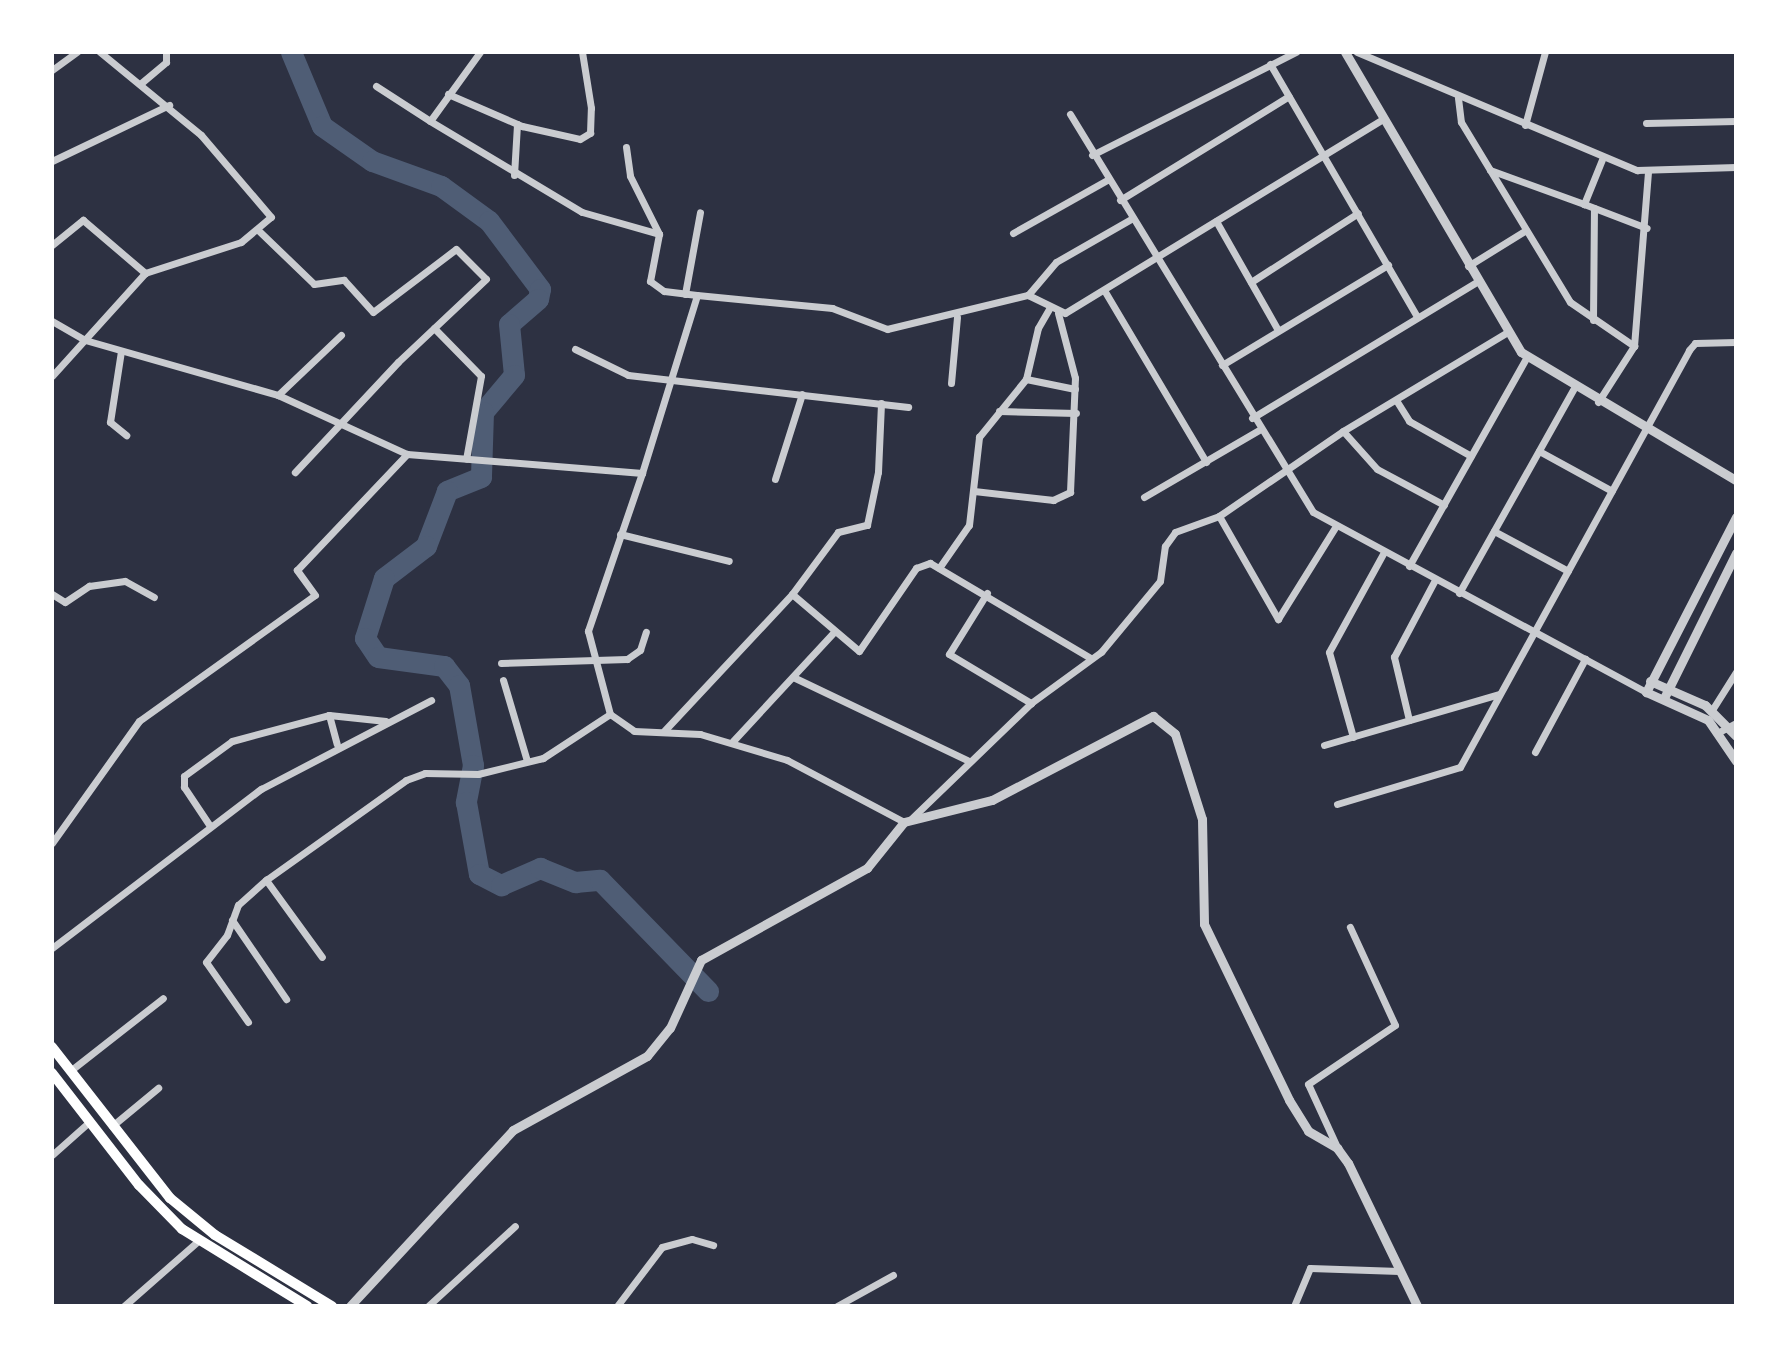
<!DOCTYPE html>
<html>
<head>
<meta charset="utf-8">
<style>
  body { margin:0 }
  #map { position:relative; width:1788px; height:1358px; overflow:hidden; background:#2d3142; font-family:Lato,sans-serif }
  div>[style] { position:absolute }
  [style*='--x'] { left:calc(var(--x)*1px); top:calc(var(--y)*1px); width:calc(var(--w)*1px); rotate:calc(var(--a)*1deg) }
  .river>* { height:21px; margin:-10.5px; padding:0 10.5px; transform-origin:10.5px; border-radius:10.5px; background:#4f5d75 }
  .minor>* { height:7px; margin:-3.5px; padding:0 3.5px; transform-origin:3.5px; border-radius:3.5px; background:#caccd0 }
  .tertiary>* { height:9px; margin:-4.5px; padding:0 4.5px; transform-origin:4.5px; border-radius:4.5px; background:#caccd0 }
  .trunk>* { height:10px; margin:-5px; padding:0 5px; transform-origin:5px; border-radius:5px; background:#fff }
  span { translate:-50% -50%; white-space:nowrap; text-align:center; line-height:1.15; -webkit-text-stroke:6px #fff; paint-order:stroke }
  .frame { position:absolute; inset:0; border:54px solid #fff; pointer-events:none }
</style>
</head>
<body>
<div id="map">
  <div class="river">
    <i style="--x:291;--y:52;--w:80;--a:67.3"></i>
    <i style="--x:322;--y:126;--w:61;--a:35"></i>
    <i style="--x:372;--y:161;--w:73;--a:19.9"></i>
    <i style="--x:441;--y:186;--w:59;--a:36.1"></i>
    <i style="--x:489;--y:221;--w:85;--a:53.1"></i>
    <i style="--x:540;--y:289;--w:10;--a:101"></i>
    <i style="--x:538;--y:299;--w:38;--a:139"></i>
    <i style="--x:509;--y:324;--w:51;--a:84.4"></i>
    <i style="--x:514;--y:375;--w:48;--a:130"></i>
    <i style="--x:483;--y:412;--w:65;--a:91.8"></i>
    <i style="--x:481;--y:477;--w:37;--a:158"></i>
    <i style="--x:447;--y:491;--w:59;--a:110.9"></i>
    <i style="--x:426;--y:546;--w:53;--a:142.7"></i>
    <i style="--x:384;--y:578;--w:63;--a:107.6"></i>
    <i style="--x:365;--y:638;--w:23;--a:56"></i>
    <i style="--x:378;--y:657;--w:67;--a:7.8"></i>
    <i style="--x:444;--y:666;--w:24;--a:52"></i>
    <i style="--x:459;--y:685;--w:81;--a:80.1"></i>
    <i style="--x:473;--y:765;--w:38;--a:101"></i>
    <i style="--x:466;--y:802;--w:73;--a:79.8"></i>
    <i style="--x:479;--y:874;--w:25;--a:27"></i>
    <i style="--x:501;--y:885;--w:43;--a:-23.6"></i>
    <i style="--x:540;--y:868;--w:38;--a:22"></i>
    <i style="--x:575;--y:882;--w:25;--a:-5"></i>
    <i style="--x:600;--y:880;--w:155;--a:45.8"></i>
  </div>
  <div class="minor">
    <i style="--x:480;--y:52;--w:85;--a:125.9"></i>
    <i style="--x:430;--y:121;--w:177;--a:30.9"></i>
    <i style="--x:582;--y:212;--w:80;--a:15.9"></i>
    <i style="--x:1357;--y:52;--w:304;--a:22.9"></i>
    <i style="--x:1637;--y:170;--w:99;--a:-1.7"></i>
    <i style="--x:1270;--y:64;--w:293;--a:59.8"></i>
    <i style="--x:52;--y:70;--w:31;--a:-36"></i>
    <i style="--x:140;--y:84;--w:34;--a:-40"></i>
    <i style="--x:166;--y:62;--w:10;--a:-90"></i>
    <i style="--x:376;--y:86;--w:64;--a:32.9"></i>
    <i style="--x:448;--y:94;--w:81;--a:23.4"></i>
    <i style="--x:522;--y:126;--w:59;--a:12.6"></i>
    <i style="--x:580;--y:139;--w:12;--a:-31"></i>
    <i style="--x:590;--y:133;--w:25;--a:-88"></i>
    <i style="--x:591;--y:108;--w:57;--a:-99.1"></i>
    <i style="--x:1458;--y:98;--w:24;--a:83"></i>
    <i style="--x:1461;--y:122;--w:210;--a:58.8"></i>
    <i style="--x:1570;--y:302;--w:78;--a:34.5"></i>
    <i style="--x:1634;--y:346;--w:175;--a:-85.4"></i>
    <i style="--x:1070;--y:114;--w:466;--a:58.6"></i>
    <i style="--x:1313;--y:512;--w:379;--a:28.4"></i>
    <i style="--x:1646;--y:123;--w:90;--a:-1.3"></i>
    <i style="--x:1525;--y:125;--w:76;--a:-74.7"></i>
    <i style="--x:626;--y:147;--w:29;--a:82"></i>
    <i style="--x:630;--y:176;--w:65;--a:63.4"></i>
    <i style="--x:659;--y:234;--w:48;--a:100.8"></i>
    <i style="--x:650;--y:281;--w:17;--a:36"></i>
    <i style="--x:664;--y:291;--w:33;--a:7"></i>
    <i style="--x:1092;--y:155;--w:229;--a:-26.8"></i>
    <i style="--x:1603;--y:157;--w:51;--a:112"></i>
    <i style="--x:1584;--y:204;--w:67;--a:20.9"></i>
    <i style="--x:52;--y:161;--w:130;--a:-25.6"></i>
    <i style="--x:1490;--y:170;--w:100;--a:19.9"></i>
    <i style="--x:514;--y:175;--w:51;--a:-86.6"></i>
    <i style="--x:1120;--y:200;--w:198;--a:-31.6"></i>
    <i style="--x:1216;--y:221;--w:125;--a:60.4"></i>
    <i style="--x:259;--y:231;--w:76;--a:43.9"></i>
    <i style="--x:314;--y:284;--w:30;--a:-8"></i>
    <i style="--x:344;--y:280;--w:43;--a:47.8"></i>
    <i style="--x:373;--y:312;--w:104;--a:-37.2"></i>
    <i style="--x:456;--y:249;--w:42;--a:45"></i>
    <i style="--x:486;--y:279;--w:121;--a:136.7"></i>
    <i style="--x:398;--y:362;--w:151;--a:133.1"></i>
    <i style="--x:1013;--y:233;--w:108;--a:-29.4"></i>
    <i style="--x:52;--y:245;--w:40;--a:-39"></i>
    <i style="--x:83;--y:220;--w:82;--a:40.5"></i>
    <i style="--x:1468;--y:266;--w:68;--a:-31.8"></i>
    <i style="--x:1251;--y:282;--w:127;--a:-32.8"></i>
    <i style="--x:1104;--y:290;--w:200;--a:59.3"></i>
    <i style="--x:685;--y:294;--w:83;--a:-79.6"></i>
    <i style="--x:1028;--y:295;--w:43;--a:-49.7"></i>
    <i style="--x:1056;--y:262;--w:86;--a:-29.8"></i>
    <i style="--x:1593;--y:320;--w:112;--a:-89.5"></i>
    <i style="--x:52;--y:321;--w:38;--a:30"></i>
    <i style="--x:85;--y:340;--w:201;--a:15.9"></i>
    <i style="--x:278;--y:395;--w:142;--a:24.6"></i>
    <i style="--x:407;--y:454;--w:236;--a:4.6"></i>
    <i style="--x:642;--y:473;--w:186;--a:-72.8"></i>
    <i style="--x:697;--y:295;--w:136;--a:5.5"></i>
    <i style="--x:832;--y:308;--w:59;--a:20.9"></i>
    <i style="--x:887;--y:329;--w:145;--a:-13.6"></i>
    <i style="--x:1028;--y:295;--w:41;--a:25.9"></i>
    <i style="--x:1065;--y:313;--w:373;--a:-31.4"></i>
    <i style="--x:434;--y:328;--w:67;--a:45.6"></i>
    <i style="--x:481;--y:376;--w:84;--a:100.2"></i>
    <i style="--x:575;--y:349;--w:59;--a:26.1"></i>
    <i style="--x:628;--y:375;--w:282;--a:6.5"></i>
    <i style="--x:121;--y:351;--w:72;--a:98.8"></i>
    <i style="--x:110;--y:422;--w:21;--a:39"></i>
    <i style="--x:1222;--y:365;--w:194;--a:-31.1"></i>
    <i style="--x:52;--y:376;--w:139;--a:-47.9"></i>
    <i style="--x:145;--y:273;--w:101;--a:-17.9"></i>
    <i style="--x:241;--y:242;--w:39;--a:-40"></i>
    <i style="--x:271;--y:217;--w:108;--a:-130.5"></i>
    <i style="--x:201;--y:135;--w:131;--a:-140.6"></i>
    <i style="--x:1026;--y:379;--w:50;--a:11.5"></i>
    <i style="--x:951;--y:383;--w:66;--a:-84.8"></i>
    <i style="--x:278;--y:395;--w:87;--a:-43.6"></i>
    <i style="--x:1396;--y:400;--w:25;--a:58"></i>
    <i style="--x:1409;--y:421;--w:71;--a:29.4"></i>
    <i style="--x:1598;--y:402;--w:67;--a:-57.3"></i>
    <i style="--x:999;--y:411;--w:77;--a:1.5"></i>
    <i style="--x:1252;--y:418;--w:263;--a:-31.2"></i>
    <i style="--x:1343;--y:431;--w:51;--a:48.2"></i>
    <i style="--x:1377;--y:469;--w:76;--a:28.2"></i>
    <i style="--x:1539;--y:451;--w:83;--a:28.7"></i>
    <i style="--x:642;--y:473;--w:167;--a:108.9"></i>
    <i style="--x:588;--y:631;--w:86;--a:75.2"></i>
    <i style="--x:610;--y:714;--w:29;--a:35"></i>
    <i style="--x:634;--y:731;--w:66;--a:2.6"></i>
    <i style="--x:700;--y:734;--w:91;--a:16.6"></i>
    <i style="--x:787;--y:760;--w:132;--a:27.9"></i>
    <i style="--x:775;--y:479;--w:89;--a:-72.4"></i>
    <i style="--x:974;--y:491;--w:80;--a:6.5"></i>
    <i style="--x:1053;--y:500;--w:19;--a:-25"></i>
    <i style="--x:1070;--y:492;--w:114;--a:-87.5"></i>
    <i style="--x:1075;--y:378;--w:67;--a:-104.7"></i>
    <i style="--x:1144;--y:497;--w:133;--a:-30.2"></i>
    <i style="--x:1219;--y:516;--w:119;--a:60.2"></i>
    <i style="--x:1278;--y:619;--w:110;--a:-58.1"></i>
    <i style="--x:1494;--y:531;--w:84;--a:28.4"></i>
    <i style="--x:620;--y:534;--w:112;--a:13.9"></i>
    <i style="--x:1409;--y:566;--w:239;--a:-60.6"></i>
    <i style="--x:939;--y:568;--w:52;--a:-55.1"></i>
    <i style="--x:969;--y:525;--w:89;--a:-83.5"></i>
    <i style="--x:979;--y:437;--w:75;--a:-51"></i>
    <i style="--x:1026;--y:379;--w:52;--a:-76.8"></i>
    <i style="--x:1038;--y:328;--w:24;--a:-60"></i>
    <i style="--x:987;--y:593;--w:72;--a:121.9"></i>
    <i style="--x:949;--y:654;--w:96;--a:30.9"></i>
    <i style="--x:1459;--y:593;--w:235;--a:-60.7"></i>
    <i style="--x:52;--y:594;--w:15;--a:32"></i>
    <i style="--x:65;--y:602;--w:29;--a:-34"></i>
    <i style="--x:89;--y:586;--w:36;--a:-8"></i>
    <i style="--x:125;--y:581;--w:33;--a:29"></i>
    <i style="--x:792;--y:594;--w:88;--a:40.4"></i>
    <i style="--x:859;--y:651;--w:101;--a:-55.5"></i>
    <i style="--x:916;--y:568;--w:15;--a:-20"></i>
    <i style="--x:930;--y:563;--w:185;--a:30.6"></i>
    <i style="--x:501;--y:663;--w:126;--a:-1.8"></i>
    <i style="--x:627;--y:659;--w:16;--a:-35"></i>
    <i style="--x:640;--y:650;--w:19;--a:-72"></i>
    <i style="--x:793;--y:677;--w:193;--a:25.5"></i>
    <i style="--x:503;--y:680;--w:84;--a:73.5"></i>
    <i style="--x:1712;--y:710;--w:45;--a:-57.7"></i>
    <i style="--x:329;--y:715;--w:30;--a:75"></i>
    <i style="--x:1409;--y:720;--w:65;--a:-103.4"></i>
    <i style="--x:1394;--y:657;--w:87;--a:-62"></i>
    <i style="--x:664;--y:731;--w:187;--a:-46.9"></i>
    <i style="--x:792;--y:594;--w:77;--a:-53.4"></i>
    <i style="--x:838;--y:532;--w:30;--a:-14"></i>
    <i style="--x:867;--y:525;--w:54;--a:-78.3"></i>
    <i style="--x:878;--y:472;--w:69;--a:-87.5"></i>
    <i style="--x:1719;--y:732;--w:19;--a:-28"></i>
    <i style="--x:1353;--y:737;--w:88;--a:-105.8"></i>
    <i style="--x:1329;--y:652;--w:114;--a:-61.2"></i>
    <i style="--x:733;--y:741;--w:147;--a:-47.2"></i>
    <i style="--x:1324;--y:745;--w:182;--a:-16.2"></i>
    <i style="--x:1535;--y:752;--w:106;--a:-61.7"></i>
    <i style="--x:1337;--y:804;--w:128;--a:-16.7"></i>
    <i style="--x:1460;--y:767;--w:476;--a:-61.2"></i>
    <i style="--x:1689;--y:350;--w:9;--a:-49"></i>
    <i style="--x:1695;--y:343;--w:41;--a:-1.4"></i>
    <i style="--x:911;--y:819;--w:167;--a:-44"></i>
    <i style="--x:1031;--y:703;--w:87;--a:-36.1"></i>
    <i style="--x:1101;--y:652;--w:92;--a:-50.3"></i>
    <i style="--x:1160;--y:581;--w:35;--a:-82"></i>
    <i style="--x:1165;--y:546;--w:17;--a:-54"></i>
    <i style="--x:1175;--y:532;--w:47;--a:-20"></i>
    <i style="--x:1219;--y:516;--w:150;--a:-34.4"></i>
    <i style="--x:1343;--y:431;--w:192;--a:-31"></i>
    <i style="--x:210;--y:826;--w:47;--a:-123.7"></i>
    <i style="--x:184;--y:787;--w:11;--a:-90"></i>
    <i style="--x:184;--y:776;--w:59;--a:-36.1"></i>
    <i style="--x:232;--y:741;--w:100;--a:-15"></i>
    <i style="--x:329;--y:715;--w:57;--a:6"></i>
    <i style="--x:52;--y:843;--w:150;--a:-54.5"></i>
    <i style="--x:139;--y:721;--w:216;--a:-35.6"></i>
    <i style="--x:315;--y:595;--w:31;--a:-126"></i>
    <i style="--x:297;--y:570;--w:160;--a:-46.5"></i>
    <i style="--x:266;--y:880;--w:95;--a:54"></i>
    <i style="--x:232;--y:920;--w:96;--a:55.6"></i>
    <i style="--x:52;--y:948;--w:263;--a:-37.3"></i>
    <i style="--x:261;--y:789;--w:192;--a:-27.6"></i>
    <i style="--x:248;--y:1022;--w:73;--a:-125"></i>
    <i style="--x:206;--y:962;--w:34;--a:-52"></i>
    <i style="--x:227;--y:935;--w:32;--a:-70"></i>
    <i style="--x:238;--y:905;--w:38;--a:-42"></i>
    <i style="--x:266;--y:880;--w:172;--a:-35.5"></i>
    <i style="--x:406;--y:780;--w:20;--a:-20"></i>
    <i style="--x:425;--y:773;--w:53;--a:1.1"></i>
    <i style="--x:478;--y:774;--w:67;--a:-13.8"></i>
    <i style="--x:543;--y:758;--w:80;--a:-33.3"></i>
    <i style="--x:70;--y:1071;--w:118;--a:-38.1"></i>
    <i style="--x:112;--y:1126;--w:60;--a:-39.6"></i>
    <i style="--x:1337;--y:1147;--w:69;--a:-114.7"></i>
    <i style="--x:1308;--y:1084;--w:105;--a:-34.1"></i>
    <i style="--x:1395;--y:1025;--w:108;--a:-114.7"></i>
    <i style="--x:52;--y:1155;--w:50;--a:-41.7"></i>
    <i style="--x:124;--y:1306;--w:98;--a:-41.3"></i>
    <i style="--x:428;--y:1306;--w:118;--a:-42.6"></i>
    <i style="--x:617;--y:1306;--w:74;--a:-52.7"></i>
    <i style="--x:662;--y:1247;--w:31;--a:-15"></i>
    <i style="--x:692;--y:1239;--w:22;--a:16"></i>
    <i style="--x:837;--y:1306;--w:64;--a:-29"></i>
    <i style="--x:1294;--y:1306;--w:41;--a:-67.2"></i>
    <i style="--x:1310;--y:1268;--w:89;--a:1.9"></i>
  </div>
  <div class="tertiary">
    <i style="--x:1345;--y:52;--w:348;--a:59.6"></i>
    <i style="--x:1521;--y:352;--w:250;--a:30.8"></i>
    <i style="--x:1736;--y:517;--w:197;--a:117.2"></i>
    <i style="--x:1646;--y:692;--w:68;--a:24.3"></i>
    <i style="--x:1708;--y:720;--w:50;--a:55.7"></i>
    <i style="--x:1650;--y:681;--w:60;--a:23.6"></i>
    <i style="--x:1705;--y:705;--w:44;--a:45"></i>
    <i style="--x:1664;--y:698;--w:162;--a:-63.6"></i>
    <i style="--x:350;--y:1306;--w:240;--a:-47.2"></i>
    <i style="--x:513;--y:1130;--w:153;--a:-28.9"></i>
    <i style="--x:647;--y:1056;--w:36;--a:-51"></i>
    <i style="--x:670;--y:1028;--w:75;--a:-65.5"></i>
    <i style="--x:701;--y:960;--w:190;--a:-29"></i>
    <i style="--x:867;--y:868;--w:59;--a:-51.2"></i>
    <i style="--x:904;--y:822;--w:91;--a:-14"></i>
    <i style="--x:992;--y:800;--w:182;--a:-27.6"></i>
    <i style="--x:1153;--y:716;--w:28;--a:39"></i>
    <i style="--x:1175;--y:734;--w:89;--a:72.4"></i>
    <i style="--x:1202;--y:819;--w:105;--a:88.9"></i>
    <i style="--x:1204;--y:924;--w:195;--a:64.2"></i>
    <i style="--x:1289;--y:1100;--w:36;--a:58"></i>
    <i style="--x:1308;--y:1131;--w:34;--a:30"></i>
    <i style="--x:1337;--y:1148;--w:19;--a:54"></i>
    <i style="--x:1348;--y:1163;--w:159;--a:64.2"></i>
  </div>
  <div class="trunk">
    <i style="--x:52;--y:1047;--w:192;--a:52"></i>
    <i style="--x:170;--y:1198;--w:58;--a:39.4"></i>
    <i style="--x:215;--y:1235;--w:137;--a:31.3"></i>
    <i style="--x:52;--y:1073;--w:142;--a:52.2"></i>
    <i style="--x:139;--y:1185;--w:62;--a:45.7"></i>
    <i style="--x:182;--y:1229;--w:147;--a:31.6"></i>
  </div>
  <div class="frame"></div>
</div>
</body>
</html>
